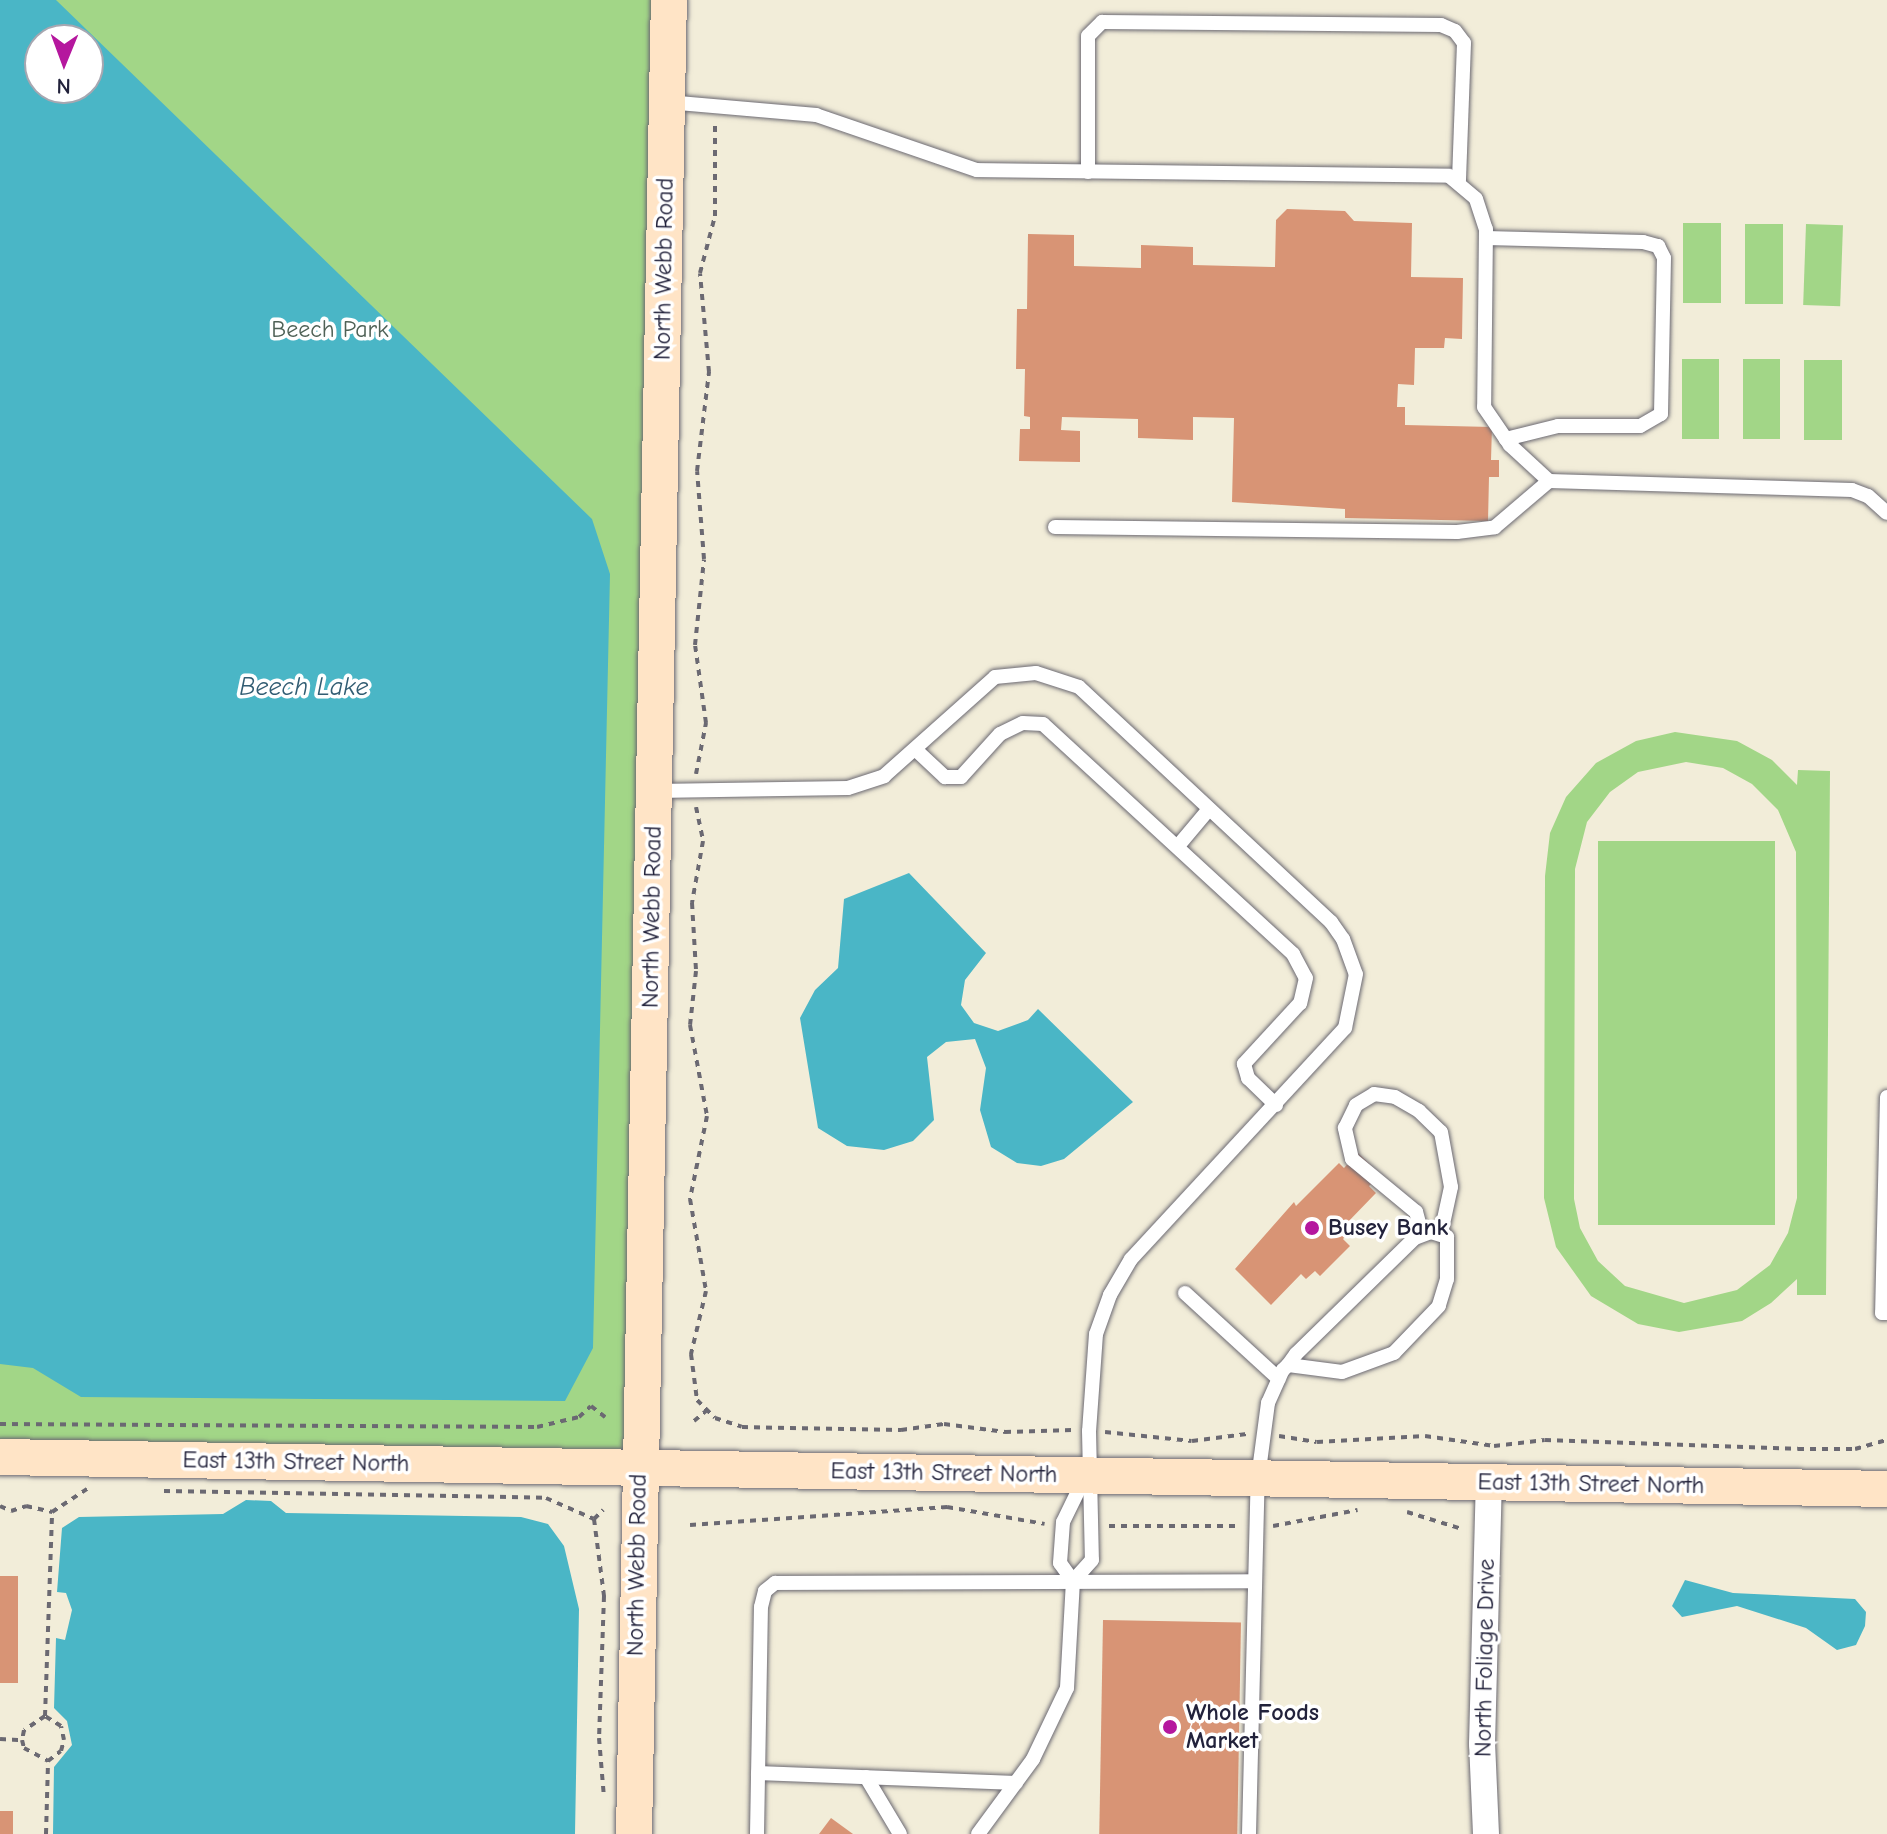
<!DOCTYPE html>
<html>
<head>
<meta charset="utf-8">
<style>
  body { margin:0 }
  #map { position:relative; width:1887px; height:1834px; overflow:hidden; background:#f2edd9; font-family:"Comic Neue",sans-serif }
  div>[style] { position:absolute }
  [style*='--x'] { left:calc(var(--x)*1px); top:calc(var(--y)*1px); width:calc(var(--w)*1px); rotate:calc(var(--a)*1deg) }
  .green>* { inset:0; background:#a2d687; transform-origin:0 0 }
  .water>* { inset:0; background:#4ab6c6 }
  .building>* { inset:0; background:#d89475; transform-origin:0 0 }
  .path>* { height:4px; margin-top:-2px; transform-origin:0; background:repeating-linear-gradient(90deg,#6b6972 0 6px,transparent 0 12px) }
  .roads { filter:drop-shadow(0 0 2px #6b6972) drop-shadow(0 0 2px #6b6972) }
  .lane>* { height:14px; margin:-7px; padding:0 7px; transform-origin:7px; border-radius:7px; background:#fff }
  .street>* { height:26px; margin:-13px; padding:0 13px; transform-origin:13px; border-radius:13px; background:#fff }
  .secondary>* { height:36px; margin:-18px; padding:0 18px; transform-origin:18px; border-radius:18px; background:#ffe4c6 }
  .dots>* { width:22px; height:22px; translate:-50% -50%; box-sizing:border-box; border:4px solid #fff; border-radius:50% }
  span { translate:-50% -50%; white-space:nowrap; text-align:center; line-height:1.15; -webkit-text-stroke:7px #fff; paint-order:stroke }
  .street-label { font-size:24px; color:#22223b }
  .park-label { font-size:24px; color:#4f6156 }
  .poi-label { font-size:24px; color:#22223b; font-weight:700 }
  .left { translate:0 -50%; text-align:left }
  .water-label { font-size:26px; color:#325d73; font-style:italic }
  .north { position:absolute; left:24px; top:24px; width:80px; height:80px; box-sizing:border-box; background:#fff; border:2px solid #a7a7b1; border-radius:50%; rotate:181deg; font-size:22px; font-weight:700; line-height:32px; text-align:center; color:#22223b }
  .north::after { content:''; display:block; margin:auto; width:28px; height:36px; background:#b5179e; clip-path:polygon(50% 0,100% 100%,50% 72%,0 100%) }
</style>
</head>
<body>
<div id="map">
  <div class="green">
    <i style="clip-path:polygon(evenodd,0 0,665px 0,639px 1467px,0 1457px,0 0,40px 40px,88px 40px,88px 88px,40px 88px,40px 40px)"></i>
    <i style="left:1683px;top:223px;width:38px;height:80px"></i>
    <i style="left:1745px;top:224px;width:38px;height:80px"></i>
    <i style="left:1806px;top:224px;width:37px;height:81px;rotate:2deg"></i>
    <i style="left:1682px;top:359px;width:37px;height:80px"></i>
    <i style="left:1743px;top:359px;width:37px;height:80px"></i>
    <i style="left:1804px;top:360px;width:38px;height:80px"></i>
    <i style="clip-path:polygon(evenodd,1675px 732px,1737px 741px,1772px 760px,1797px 785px,1798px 770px,1830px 771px,1826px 1295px,1797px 1295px,1797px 1279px,1771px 1303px,1742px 1321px,1679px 1332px,1638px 1324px,1591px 1296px,1556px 1247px,1544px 1198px,1545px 876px,1550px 833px,1566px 797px,1596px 763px,1636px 741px,1675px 732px,1686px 762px,1723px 768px,1752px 784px,1778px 810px,1796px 852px,1797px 1198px,1788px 1233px,1770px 1265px,1737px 1290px,1684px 1303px,1625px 1286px,1598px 1261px,1580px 1228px,1574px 1199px,1575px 869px,1587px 822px,1610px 792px,1638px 772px,1686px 762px)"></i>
    <i style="left:1598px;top:841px;width:177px;height:384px"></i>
  </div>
  <div class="water">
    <i style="clip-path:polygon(evenodd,0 0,56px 0,592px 519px,610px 574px,593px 1348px,565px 1401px,81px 1397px,33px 1368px,0 1364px,0 0,40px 40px,88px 40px,88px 88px,40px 88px,40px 40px)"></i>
    <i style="clip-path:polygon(909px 873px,986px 953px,965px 980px,961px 1005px,974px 1023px,998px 1031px,1028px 1020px,1038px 1009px,1133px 1102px,1064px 1159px,1041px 1166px,1017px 1163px,991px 1147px,980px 1110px,986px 1068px,975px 1039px,946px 1042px,927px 1057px,934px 1120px,913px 1141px,884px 1150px,847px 1146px,818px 1128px,800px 1018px,815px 990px,838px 968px,844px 899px)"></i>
    <i style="clip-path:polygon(246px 1500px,271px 1501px,286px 1513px,521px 1517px,548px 1524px,564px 1546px,579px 1609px,575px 1834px,53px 1834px,54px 1767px,72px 1745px,67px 1721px,54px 1708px,56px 1638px,65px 1640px,72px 1610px,66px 1593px,57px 1592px,62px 1528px,79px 1517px,223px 1514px)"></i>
    <i style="clip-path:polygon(1685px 1580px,1733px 1593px,1855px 1599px,1866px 1612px,1865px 1626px,1856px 1645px,1837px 1650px,1806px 1628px,1737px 1606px,1682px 1617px,1672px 1606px)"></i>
  </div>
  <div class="building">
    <i style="clip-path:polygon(1287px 209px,1345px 211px,1354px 221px,1412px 223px,1411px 277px,1463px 278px,1462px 339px,1445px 338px,1444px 348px,1415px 348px,1414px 385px,1398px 384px,1397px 407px,1405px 407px,1405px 425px,1492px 427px,1491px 460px,1499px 460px,1499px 477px,1489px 477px,1488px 521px,1345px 518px,1345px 509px,1232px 502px,1234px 418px,1193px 417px,1193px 440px,1138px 438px,1138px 419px,1062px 417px,1061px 430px,1080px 431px,1080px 462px,1019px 461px,1020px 429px,1030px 429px,1030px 417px,1024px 416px,1025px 369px,1016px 369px,1017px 309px,1027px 309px,1028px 234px,1074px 235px,1074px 266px,1141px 268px,1141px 245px,1193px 247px,1193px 265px,1275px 267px,1276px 220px)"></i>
    <i style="clip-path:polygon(1358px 1153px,1381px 1175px,1369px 1186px,1376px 1193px,1345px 1225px,1351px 1231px,1343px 1239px,1350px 1246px,1320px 1276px,1315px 1271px,1306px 1279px,1301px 1274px,1271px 1305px,1235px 1269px,1294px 1202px,1296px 1206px,1339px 1163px,1344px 1168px)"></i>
    <i style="left:0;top:1576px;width:18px;height:107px"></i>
    <i style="left:1103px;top:1620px;width:138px;height:214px;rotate:1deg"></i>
    <i style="left:0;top:1811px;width:13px;height:23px"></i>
    <i style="clip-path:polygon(831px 1818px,853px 1834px,819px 1834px)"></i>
  </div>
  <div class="path">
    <i style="--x:696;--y:774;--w:52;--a:-78.9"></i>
    <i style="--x:706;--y:723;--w:79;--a:-98"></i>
    <i style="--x:695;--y:645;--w:86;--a:-84"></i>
    <i style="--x:704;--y:559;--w:88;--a:-94.5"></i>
    <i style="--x:697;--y:471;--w:100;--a:-83.1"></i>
    <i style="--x:709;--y:372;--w:99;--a:-95.2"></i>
    <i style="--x:700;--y:273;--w:59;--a:-75.3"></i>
    <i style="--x:715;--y:216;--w:94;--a:-90"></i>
    <i style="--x:696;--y:807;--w:35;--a:78"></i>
    <i style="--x:703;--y:841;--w:63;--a:100.1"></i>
    <i style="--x:692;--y:903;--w:68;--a:86.6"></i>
    <i style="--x:696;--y:971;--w:54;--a:96.3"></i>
    <i style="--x:690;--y:1025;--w:93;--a:79.4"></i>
    <i style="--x:707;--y:1116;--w:85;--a:101.6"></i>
    <i style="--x:690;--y:1199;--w:93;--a:80.1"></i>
    <i style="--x:706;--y:1291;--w:65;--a:103.4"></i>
    <i style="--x:691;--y:1354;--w:46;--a:82.6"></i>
    <i style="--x:697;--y:1400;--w:25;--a:45"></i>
    <i style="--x:715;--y:1418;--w:28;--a:18"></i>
    <i style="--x:742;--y:1427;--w:159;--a:1.1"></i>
    <i style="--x:901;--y:1430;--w:43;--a:-7.9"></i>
    <i style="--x:944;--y:1424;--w:62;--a:7.5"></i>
    <i style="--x:1005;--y:1432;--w:67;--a:-1.7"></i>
    <i style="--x:694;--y:1421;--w:16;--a:-40"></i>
    <i style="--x:0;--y:1424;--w:537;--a:0.32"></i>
    <i style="--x:537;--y:1427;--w:43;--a:-13.4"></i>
    <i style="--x:579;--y:1417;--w:16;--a:-43"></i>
    <i style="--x:591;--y:1406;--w:18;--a:38"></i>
    <i style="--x:1105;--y:1432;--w:87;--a:5.9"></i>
    <i style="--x:1192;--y:1441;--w:55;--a:-7.3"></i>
    <i style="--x:1279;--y:1436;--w:38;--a:9"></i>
    <i style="--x:1317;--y:1442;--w:108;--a:-3.2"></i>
    <i style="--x:1425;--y:1436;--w:70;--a:8.2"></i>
    <i style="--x:1494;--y:1446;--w:51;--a:-6.7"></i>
    <i style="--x:1545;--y:1440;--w:253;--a:2"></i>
    <i style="--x:1798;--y:1449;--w:57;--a:0"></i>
    <i style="--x:1855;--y:1449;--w:33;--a:-16"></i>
    <i style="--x:164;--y:1491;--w:382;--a:1"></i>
    <i style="--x:546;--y:1498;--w:52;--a:23.6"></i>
    <i style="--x:594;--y:1519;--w:78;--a:82.6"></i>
    <i style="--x:604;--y:1596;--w:142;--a:92"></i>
    <i style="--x:599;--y:1738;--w:60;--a:85.2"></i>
    <i style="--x:0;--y:1506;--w:12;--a:24"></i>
    <i style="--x:11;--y:1511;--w:16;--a:-18"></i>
    <i style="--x:26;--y:1506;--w:27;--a:13"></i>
    <i style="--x:52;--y:1512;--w:42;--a:-33.3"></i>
    <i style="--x:1407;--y:1512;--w:58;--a:17.2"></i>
    <i style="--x:594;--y:1519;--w:13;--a:-45"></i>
    <i style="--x:690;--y:1525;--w:258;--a:-4"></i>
    <i style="--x:947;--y:1507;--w:99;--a:9.8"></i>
    <i style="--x:1109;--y:1526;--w:131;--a:0"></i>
    <i style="--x:1273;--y:1526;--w:86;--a:-10.7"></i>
    <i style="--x:45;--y:1716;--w:25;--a:146"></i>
    <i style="--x:24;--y:1730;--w:10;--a:101"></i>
    <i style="--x:22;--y:1740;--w:8;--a:76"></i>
    <i style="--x:24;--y:1748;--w:27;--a:28"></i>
    <i style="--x:0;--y:1739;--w:22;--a:3"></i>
    <i style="--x:46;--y:1834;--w:73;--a:-88.4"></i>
    <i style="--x:48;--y:1761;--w:16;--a:-38"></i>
    <i style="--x:61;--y:1751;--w:11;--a:-75"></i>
    <i style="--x:64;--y:1740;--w:14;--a:-102"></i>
    <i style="--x:61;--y:1726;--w:19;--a:-148"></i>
    <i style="--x:45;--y:1716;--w:204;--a:-88"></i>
  </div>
  <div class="roads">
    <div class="lane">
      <i style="--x:667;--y:102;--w:150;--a:5"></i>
      <i style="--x:816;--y:115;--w:170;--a:18.9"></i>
      <i style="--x:977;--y:170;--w:472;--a:0.7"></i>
      <i style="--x:1449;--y:176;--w:35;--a:40"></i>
      <i style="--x:1476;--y:199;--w:32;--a:72"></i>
      <i style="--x:1486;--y:229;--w:178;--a:90.6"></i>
      <i style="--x:1484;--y:407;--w:46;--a:55.6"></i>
      <i style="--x:1510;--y:445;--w:53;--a:42.7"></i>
      <i style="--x:1549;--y:481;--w:303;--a:1.7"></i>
      <i style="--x:1852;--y:490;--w:17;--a:21"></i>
      <i style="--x:1868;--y:496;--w:25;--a:42"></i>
      <i style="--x:1088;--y:172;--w:136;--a:-90"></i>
      <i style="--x:1088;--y:36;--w:20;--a:-45"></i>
      <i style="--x:1102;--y:22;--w:339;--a:0.5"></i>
      <i style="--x:1441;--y:25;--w:15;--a:23"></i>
      <i style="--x:1455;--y:31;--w:15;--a:53"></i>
      <i style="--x:1464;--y:43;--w:139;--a:92.1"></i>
      <i style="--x:1486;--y:238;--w:157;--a:1.5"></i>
      <i style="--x:1643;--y:242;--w:16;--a:15"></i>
      <i style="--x:1658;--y:246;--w:13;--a:63"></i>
      <i style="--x:1664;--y:258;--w:156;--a:91.1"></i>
      <i style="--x:1661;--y:414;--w:24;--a:150"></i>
      <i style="--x:1640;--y:426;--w:82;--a:180"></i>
      <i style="--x:1558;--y:426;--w:54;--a:166"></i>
      <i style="--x:1055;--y:527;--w:402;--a:0.7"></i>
      <i style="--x:1457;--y:532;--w:38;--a:-7"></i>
      <i style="--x:1495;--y:527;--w:71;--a:-40.4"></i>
      <i style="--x:916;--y:750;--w:40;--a:43"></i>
      <i style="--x:945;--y:777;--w:16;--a:0"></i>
      <i style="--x:961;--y:777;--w:58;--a:-47.8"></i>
      <i style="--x:1000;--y:734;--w:25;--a:-26"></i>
      <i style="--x:1023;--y:723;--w:20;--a:3"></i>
      <i style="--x:1043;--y:724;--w:340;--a:42.6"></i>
      <i style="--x:1293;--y:954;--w:27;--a:62"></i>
      <i style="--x:1306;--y:978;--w:26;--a:103"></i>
      <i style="--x:1300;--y:1003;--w:83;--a:132.6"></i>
      <i style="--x:1244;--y:1064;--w:15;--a:74"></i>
      <i style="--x:1248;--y:1078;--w:39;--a:44"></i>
      <i style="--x:655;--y:791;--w:193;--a:-0.9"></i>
      <i style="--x:848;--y:788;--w:38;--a:-18"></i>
      <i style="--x:884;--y:776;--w:149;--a:-41.7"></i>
      <i style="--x:995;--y:677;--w:41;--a:-5.6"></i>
      <i style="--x:1036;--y:673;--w:45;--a:18"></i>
      <i style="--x:1079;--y:687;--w:345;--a:43"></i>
      <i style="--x:1331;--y:922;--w:21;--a:55"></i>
      <i style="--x:1343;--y:939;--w:37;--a:70"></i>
      <i style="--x:1356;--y:974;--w:55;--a:101.5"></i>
      <i style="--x:1345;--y:1028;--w:315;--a:132.8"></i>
      <i style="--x:1131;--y:1259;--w:42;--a:120.3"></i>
      <i style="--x:1110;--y:1295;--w:41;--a:109.7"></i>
      <i style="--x:1096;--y:1334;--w:97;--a:94.1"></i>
      <i style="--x:1089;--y:1431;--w:129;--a:88.7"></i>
      <i style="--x:1092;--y:1560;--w:28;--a:132"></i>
      <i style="--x:1073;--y:1581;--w:22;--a:-126"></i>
      <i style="--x:1060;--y:1563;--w:41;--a:-85.8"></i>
      <i style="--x:1063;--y:1522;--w:48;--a:-64"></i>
      <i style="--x:1178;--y:846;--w:48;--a:-50"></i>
      <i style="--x:1887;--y:1097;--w:216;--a:91.3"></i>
      <i style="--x:1882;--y:1313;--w:5;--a:0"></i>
      <i style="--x:1422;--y:1234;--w:23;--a:-105"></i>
      <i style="--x:1416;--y:1212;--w:83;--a:-140.4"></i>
      <i style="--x:1352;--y:1159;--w:32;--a:-103"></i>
      <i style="--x:1345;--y:1128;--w:25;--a:-64"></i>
      <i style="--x:1356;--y:1105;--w:21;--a:-31"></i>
      <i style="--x:1374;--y:1094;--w:21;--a:8"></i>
      <i style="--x:1395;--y:1097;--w:28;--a:30"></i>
      <i style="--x:1419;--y:1111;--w:30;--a:44"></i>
      <i style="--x:1441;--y:1132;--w:56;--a:79.7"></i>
      <i style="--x:1451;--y:1187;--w:47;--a:102.3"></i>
      <i style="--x:1185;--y:1293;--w:127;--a:42.5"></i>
      <i style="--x:758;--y:1773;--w:258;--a:2.2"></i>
      <i style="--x:866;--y:1777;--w:66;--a:59.2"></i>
      <i style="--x:757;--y:1834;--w:227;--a:-89"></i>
      <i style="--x:761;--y:1607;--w:16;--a:-76"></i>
      <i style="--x:765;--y:1591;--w:13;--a:-39"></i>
      <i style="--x:775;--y:1583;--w:480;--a:-0.2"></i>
      <i style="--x:978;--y:1834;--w:93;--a:-53.7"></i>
      <i style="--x:1033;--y:1759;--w:79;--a:-64.4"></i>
      <i style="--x:1067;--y:1688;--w:107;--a:-86.8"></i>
      <i style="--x:1249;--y:1834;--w:356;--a:-88.6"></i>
      <i style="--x:1258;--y:1478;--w:76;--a:-82.4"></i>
      <i style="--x:1268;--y:1403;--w:36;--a:-66"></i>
      <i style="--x:1283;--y:1370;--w:7;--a:-45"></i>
      <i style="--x:1288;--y:1365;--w:14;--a:-54"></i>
      <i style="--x:1296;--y:1354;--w:166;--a:-44.3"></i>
      <i style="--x:1415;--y:1238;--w:17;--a:-21"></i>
      <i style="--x:1431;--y:1232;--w:17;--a:17"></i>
      <i style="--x:1447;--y:1237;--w:42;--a:90"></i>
      <i style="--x:1447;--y:1279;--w:28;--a:107"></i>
      <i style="--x:1439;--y:1306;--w:65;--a:133.8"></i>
      <i style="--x:1394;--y:1353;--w:55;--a:159.9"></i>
      <i style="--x:1342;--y:1372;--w:54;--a:-172.6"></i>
    </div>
    <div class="street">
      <i style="--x:1486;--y:1834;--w:90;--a:-92.5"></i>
      <i style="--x:1482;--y:1744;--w:262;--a:-88.5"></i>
    </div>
    <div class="secondary">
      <i style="--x:0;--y:1457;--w:1887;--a:0.97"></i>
      <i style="--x:634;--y:1834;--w:1834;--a:-88.91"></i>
    </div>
  </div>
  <div class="dots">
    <i style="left:1312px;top:1228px;background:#b5179e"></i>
    <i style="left:1170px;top:1727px;background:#b5179e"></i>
  </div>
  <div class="street-label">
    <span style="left:664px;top:269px;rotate:-89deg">North Webb Road</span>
    <span style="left:652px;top:917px;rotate:-89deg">North Webb Road</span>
    <span style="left:296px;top:1462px;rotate:1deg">East 13th Street North</span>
    <span style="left:944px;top:1473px;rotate:1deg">East 13th Street North</span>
    <span style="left:1591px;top:1484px;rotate:1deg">East 13th Street North</span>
    <span style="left:637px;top:1565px;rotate:-89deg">North Webb Road</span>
    <span style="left:1485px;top:1658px;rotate:-89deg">North Foliage Drive</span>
  </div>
  <div class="park-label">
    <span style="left:330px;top:330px">Beech Park</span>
  </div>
  <div class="poi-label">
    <span class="left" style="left:1328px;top:1228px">Busey Bank</span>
    <span class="left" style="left:1186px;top:1727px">Whole Foods<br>Market</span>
  </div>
  <div class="water-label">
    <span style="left:304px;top:688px">Beech Lake</span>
  </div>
  <div class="north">N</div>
</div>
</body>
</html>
